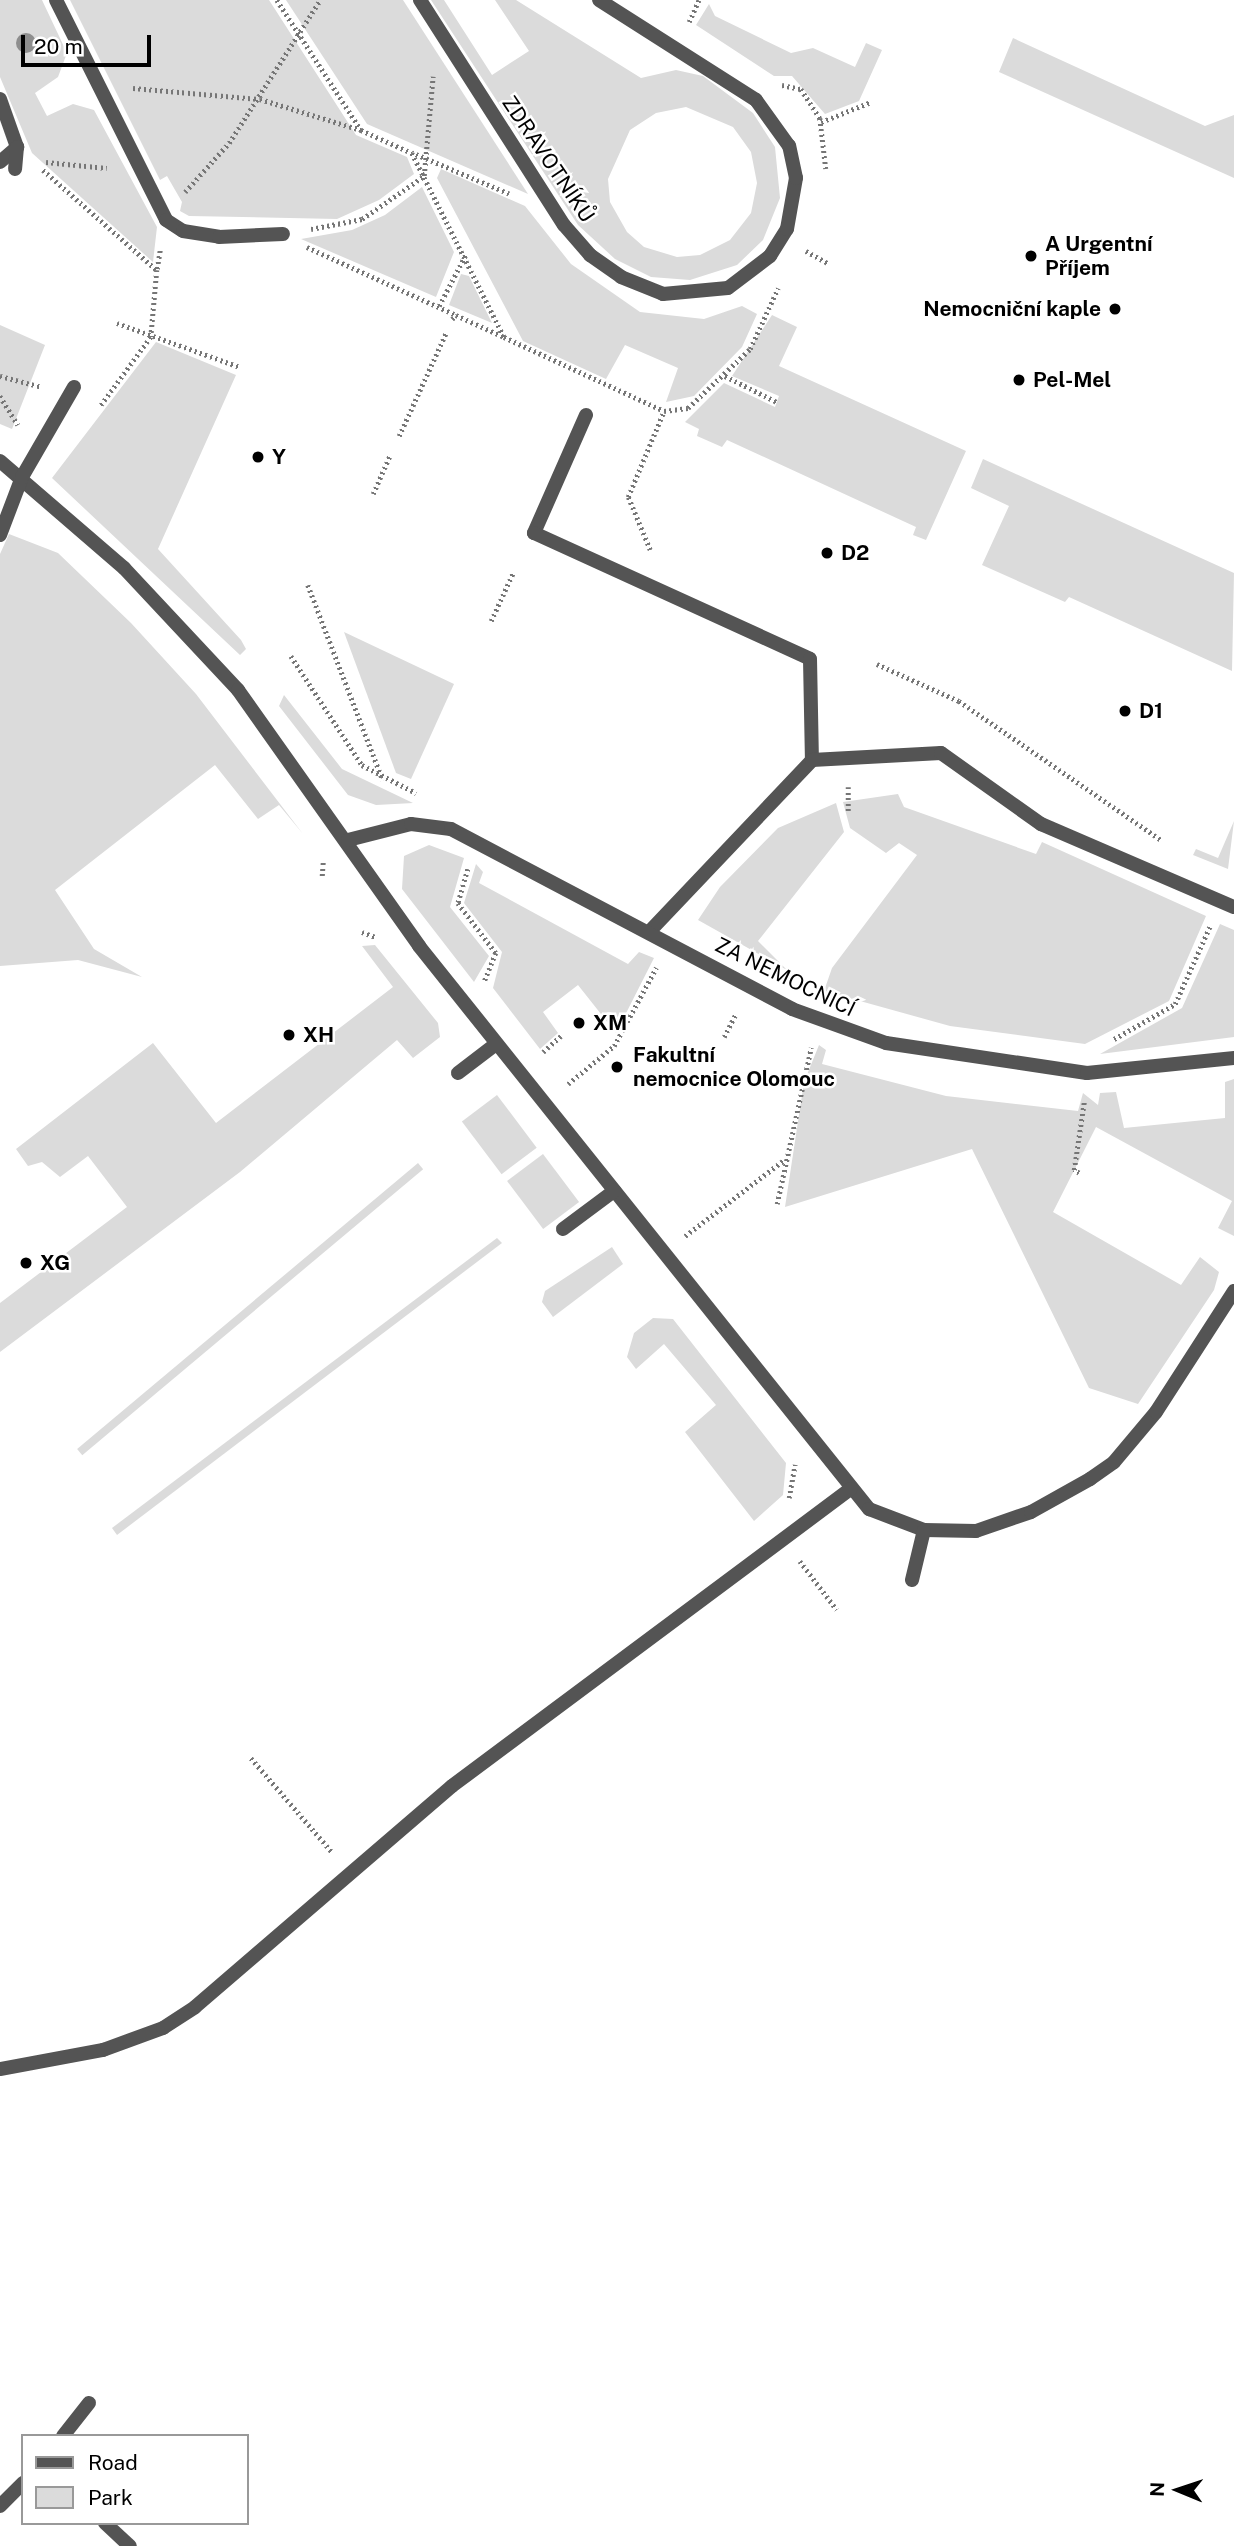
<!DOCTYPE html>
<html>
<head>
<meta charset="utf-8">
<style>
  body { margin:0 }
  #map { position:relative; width:1234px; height:2546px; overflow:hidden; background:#fff; font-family:"Public Sans",sans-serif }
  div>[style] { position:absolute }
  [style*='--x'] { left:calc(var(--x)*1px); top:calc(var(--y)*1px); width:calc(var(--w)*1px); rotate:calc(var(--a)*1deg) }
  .green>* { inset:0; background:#dbdbdb; transform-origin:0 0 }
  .path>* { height:4.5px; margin-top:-2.25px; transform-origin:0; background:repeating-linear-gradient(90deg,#767676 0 2px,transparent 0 5.5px) }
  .service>* { height:14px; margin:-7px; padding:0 7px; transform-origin:7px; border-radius:7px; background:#545454 }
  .minor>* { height:14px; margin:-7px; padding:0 7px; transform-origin:7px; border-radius:7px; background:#545454 }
  .path-bridge>* { height:4.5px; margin-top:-2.25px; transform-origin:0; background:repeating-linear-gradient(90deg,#767676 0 2px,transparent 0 5.5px) }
  .trees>* { width:20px; height:20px; margin:-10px; border-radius:50%; background:#8e8e8e }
  .dots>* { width:19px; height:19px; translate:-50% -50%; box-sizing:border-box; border:4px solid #fff; border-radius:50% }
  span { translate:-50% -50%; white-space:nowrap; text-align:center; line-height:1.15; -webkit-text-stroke:5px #fff; paint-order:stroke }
  .street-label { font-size:21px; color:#000 }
  .poi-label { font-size:21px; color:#000; font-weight:700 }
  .left { translate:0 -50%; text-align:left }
  .right { translate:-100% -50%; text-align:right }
  .legend { position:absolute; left:21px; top:2434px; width:228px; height:91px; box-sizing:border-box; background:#fff; border:2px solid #999; margin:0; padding:9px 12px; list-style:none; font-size:21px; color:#000 }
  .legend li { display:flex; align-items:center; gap:14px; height:35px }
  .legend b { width:35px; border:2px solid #999 }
  .north { position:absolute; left:1143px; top:2455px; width:70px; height:70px; -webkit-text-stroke:5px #fff; paint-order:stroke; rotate:272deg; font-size:19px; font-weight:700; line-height:28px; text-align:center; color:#000 }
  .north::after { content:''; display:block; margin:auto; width:24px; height:32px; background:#000; clip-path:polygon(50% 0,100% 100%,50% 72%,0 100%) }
  .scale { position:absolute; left:21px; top:35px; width:130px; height:32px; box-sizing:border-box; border:4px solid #000; border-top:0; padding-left:9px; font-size:21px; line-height:24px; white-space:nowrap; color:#000; -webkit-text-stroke:5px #fff; paint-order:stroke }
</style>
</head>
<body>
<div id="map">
  <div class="green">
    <i style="clip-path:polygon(0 0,42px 0,67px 53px,58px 77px,35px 93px,47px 116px,73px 104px,94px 110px,157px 227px,153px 262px,32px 153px,0 77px)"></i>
    <i style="clip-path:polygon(70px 0,269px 0,356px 135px,407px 157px,414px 174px,379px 200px,337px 219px,189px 216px,180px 211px,182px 202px,167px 176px,160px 180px)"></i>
    <i style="clip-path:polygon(286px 0,403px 0,528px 194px,367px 124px)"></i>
    <i style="clip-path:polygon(evenodd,431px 0,444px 0,492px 75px,529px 51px,495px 0,516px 0,641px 78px,676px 70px,703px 76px,753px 113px,775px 147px,780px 198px,763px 240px,737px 265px,690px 280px,651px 277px,615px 259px,578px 225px,431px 0,686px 107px,733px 127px,751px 152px,757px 183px,751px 213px,730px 240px,700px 255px,677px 257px,644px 247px,627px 232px,610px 202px,608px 179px,630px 130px,656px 113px,686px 107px)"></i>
    <i style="clip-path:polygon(709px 4px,715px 16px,791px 53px,813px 48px,855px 67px,866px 43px,882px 50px,859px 101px,825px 114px,792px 76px,774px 76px,696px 25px)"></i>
    <i style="clip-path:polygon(1013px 38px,1205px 126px,1234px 115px,1234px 178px,999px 72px)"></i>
    <i style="clip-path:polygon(441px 169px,525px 206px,571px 264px,640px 312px,704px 319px,742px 306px,757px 314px,742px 347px,694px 396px,666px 402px,678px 368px,625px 345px,606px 379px,523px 341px,437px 178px)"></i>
    <i style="clip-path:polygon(422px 187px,454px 252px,436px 297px,301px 239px,352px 230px,385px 215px)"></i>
    <i style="clip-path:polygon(461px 274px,469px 276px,492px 323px,449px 305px)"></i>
    <i style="clip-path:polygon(772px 315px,797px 327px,779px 366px,966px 451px,926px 540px,913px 535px,916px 527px,727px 440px,722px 447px,697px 436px,699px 429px,685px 422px,724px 383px,775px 407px,779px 396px,732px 376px)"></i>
    <i style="clip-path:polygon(0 325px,45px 345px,12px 429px,0 424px)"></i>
    <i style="clip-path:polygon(156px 342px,236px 375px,158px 549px,241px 640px,246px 649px,240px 655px,52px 478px)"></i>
    <i style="clip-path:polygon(983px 459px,1234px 573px,1232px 671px,1069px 597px,1065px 602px,982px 565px,1009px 506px,971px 488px)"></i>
    <i style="clip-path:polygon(9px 534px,58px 553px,131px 623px,196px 694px,303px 834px,279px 805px,258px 819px,215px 765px,55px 890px,94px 949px,142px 977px,78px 960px,0 966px,0 554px)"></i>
    <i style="clip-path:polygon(344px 632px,454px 684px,411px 779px,396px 773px)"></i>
    <i style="clip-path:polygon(284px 695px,342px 769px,413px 803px,376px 805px,348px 795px,279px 706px)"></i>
    <i style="clip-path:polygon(898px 794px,904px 807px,1036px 854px,1042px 842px,1206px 916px,1169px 1001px,1085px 1044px,950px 1026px,824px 991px,832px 968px,917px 855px,899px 843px,886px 853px,850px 828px,843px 802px)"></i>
    <i style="clip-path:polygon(836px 803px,844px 832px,758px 941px,787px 970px,698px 920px,720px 887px,778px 828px)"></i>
    <i style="clip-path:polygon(1234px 821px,1228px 869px,1193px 855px,1196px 849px,1218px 858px)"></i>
    <i style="clip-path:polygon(429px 845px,464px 858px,450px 907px,489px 956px,474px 982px,402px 889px,404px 856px)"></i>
    <i style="clip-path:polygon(476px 864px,483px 872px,479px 883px,628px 964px,639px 952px,654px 958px,616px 1033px,578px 985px,543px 1012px,558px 1033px,540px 1049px,493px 988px,502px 952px,464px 903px)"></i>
    <i style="clip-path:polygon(1220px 924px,1234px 930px,1234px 1037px,1100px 1054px,1182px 1008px)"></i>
    <i style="clip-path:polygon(375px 945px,438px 1023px,440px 1037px,413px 1058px,397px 1040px,240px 1172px,0 1352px,0 1303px,127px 1207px,88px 1156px,60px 1177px,42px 1162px,28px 1166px,16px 1149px,153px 1043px,216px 1123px,393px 987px,362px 946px)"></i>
    <i style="clip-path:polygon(819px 1045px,826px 1050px,822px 1064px,946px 1096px,1078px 1111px,1083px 1093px,1098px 1105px,1100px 1093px,1116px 1092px,1124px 1128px,1225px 1118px,1225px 1082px,1234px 1079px,1234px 1236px,1218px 1228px,1232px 1201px,1096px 1127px,1053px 1212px,1181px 1285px,1200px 1257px,1219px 1272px,1214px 1290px,1138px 1404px,1089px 1388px,972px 1149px,785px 1207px,804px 1082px)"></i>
    <i style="left:497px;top:1095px;width:66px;height:44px;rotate:53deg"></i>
    <i style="left:543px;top:1154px;width:60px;height:45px;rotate:53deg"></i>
    <i style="left:418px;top:1163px;width:8px;height:445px;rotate:50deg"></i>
    <i style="clip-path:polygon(497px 1238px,502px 1243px,117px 1535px,112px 1528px)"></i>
    <i style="clip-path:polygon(612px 1247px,623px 1264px,553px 1317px,542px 1302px,545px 1291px)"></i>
    <i style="clip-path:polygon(653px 1318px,673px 1319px,786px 1463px,783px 1495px,754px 1521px,685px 1432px,716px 1405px,664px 1344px,636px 1369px,627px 1357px,634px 1333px)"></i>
  </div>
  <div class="path">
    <i style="--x:277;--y:0;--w:155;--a:57.1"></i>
    <i style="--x:361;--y:130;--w:56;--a:24.3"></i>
    <i style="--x:689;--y:22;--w:24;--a:-66"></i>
    <i style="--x:782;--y:85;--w:19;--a:12"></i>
    <i style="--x:801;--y:89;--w:35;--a:57"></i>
    <i style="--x:820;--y:118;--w:51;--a:83.3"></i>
    <i style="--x:133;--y:88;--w:127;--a:5"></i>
    <i style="--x:260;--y:99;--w:106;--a:17.1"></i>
    <i style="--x:821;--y:122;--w:54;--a:-21.8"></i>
    <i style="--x:46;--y:162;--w:61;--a:5.6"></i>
    <i style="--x:43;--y:170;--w:152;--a:41.3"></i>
    <i style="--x:157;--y:270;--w:67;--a:95.1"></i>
    <i style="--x:151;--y:337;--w:87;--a:126.1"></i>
    <i style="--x:185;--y:192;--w:66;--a:-48.1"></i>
    <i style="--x:229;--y:143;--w:169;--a:-57.5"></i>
    <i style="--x:509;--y:194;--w:105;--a:-157.1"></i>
    <i style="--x:412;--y:153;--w:206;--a:63.4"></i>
    <i style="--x:504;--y:337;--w:176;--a:24.8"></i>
    <i style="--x:311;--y:229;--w:52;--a:-11.1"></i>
    <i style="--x:362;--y:219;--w:75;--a:-34.7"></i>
    <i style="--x:424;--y:176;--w:100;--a:-84.9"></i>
    <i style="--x:307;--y:247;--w:164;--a:24.5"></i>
    <i style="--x:806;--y:251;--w:25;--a:29"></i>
    <i style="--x:157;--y:269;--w:19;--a:-81"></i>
    <i style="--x:439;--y:306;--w:59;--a:-62.6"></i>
    <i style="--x:452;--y:319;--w:6;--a:-45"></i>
    <i style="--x:456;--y:315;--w:53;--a:24.6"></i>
    <i style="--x:117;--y:323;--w:131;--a:19.7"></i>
    <i style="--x:0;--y:376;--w:43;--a:14.7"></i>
    <i style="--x:725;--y:376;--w:58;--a:26.6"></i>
    <i style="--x:0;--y:396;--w:34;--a:58"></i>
    <i style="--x:399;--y:436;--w:113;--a:-65.5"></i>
    <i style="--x:373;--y:494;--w:43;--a:-66.4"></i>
    <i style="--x:650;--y:550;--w:57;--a:-112.5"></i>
    <i style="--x:628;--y:497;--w:93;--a:-67.3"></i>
    <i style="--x:664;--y:411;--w:24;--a:-7"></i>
    <i style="--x:688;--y:408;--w:86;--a:-43.6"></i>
    <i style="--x:750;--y:349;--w:67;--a:-65.3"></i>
    <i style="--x:491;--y:621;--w:53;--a:-65.4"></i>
    <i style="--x:291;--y:656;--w:130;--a:56.9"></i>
    <i style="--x:362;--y:765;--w:61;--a:27.4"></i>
    <i style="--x:877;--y:664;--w:90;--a:24.3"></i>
    <i style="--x:959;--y:701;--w:245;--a:34.5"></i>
    <i style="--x:848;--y:811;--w:24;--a:-90"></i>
    <i style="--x:468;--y:869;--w:35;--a:106"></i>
    <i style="--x:458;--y:903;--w:63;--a:52.8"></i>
    <i style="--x:496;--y:953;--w:31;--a:112"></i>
    <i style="--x:322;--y:876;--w:15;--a:-86"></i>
    <i style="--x:362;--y:932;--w:15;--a:20"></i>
    <i style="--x:724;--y:1037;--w:27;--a:-63"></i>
    <i style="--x:1114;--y:1039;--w:70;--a:-29.8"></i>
    <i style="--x:1175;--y:1004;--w:85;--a:-65.8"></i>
    <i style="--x:543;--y:1052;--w:24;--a:-42"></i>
    <i style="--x:568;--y:1084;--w:60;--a:-39.6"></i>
    <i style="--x:614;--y:1046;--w:89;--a:-61.7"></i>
    <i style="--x:1079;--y:1173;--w:6;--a:-149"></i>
    <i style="--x:1074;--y:1170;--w:69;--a:-81.6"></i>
    <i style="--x:777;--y:1204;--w:160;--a:-77.7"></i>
    <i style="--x:685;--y:1236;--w:125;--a:-37.5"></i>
    <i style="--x:789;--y:1498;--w:34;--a:-80"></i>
    <i style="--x:800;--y:1561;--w:61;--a:52.9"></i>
    <i style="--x:251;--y:1758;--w:124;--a:49.2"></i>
  </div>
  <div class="service">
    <i style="--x:56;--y:0;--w:246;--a:63.4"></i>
    <i style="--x:166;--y:220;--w:20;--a:33"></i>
    <i style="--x:183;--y:231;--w:36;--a:9"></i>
    <i style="--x:219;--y:237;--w:64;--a:-2.7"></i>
    <i style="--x:420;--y:0;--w:267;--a:57.4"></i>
    <i style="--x:564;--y:225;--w:40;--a:49"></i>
    <i style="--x:590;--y:255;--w:38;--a:35"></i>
    <i style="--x:621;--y:277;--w:45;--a:22"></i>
    <i style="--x:663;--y:294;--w:65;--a:-5.3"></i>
    <i style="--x:728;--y:288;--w:53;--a:-37.3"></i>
    <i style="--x:770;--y:256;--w:32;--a:-58"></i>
    <i style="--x:787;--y:229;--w:52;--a:-80"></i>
    <i style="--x:796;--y:178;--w:33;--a:-102"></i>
    <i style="--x:789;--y:146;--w:57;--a:-125.7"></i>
    <i style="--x:756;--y:100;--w:186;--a:-147.5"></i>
    <i style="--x:0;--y:99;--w:51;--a:70.5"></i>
    <i style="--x:0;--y:162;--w:23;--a:-41"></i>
    <i style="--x:17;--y:147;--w:22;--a:95"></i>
    <i style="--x:586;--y:415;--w:129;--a:113.8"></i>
    <i style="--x:534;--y:533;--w:303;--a:24.5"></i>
    <i style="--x:810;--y:659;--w:101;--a:88.9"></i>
    <i style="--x:0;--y:461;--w:164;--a:40.8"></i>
    <i style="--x:124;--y:568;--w:167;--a:46.9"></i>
    <i style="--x:238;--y:690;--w:314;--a:54.7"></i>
    <i style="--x:419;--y:946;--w:721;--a:51.37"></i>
    <i style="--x:869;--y:1509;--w:59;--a:20.9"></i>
    <i style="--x:924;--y:1530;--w:52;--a:1.1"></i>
    <i style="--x:976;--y:1531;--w:58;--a:-19.1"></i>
    <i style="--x:1031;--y:1512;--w:68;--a:-29.2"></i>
    <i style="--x:1090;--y:1479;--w:29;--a:-35"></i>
    <i style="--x:1114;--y:1462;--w:65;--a:-50"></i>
    <i style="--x:1156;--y:1412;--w:144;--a:-57.2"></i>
    <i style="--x:0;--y:535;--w:62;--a:-69.2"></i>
    <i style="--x:22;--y:477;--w:104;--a:-60"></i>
    <i style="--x:649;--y:932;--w:237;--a:-46.5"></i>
    <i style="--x:812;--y:760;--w:129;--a:-3.1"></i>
    <i style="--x:941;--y:753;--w:123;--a:35.4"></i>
    <i style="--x:1041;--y:824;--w:210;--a:23.3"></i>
    <i style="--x:458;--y:1073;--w:48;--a:-37.3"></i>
    <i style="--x:563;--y:1229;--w:64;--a:-36.7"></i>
    <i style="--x:912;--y:1580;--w:51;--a:-76.5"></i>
    <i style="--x:0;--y:2069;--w:105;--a:-10.5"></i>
    <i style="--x:103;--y:2050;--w:64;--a:-20.1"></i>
    <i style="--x:163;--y:2028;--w:38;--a:-33"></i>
    <i style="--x:195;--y:2007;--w:339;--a:-40.7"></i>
    <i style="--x:452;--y:1786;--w:497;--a:-36.7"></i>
  </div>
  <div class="minor">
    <i style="--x:348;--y:840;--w:65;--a:-14.3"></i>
    <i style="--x:411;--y:824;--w:40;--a:7.1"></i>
    <i style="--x:451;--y:829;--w:386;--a:27.8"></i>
    <i style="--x:792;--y:1009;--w:100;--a:19.9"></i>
    <i style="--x:886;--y:1043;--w:203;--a:8.5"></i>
    <i style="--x:1087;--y:1073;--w:148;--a:-5.8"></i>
    <i style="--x:63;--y:2436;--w:42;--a:-51.8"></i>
    <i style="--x:0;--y:2506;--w:33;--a:-45"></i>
    <i style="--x:105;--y:2523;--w:34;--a:43"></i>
  </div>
  <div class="path-bridge">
    <i style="--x:308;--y:585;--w:209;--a:69"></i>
  </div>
  <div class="trees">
    <i style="left:26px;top:43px"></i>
  </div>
  <div class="dots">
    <i style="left:1031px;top:256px;background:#000"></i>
    <i style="left:1115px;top:309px;background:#000"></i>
    <i style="left:1019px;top:380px;background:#000"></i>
    <i style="left:258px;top:457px;background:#000"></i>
    <i style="left:827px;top:553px;background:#000"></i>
    <i style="left:1125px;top:711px;background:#000"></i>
    <i style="left:579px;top:1023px;background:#000"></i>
    <i style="left:289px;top:1035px;background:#000"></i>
    <i style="left:617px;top:1067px;background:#000"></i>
    <i style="left:26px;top:1263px;background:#000"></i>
  </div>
  <div class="street-label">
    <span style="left:548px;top:159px;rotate:56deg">ZDRAVOTNÍKŮ</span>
    <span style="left:785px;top:977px;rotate:26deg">ZA NEMOCNICÍ</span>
  </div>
  <div class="poi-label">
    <span class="left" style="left:1045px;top:256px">A Urgentní<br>Příjem</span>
    <span class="right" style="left:1101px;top:309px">Nemocniční kaple</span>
    <span class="left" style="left:1033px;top:380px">Pel-Mel</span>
    <span class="left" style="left:272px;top:457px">Y</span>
    <span class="left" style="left:841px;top:553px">D2</span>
    <span class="left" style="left:1139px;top:711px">D1</span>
    <span class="left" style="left:593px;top:1023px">XM</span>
    <span class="left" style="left:303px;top:1035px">XH</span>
    <span class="left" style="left:633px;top:1067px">Fakultní<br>nemocnice Olomouc</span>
    <span class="left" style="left:40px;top:1263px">XG</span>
  </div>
  <ul class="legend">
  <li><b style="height:9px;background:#545454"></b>Road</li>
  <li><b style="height:19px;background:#dbdbdb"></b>Park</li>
  </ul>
  <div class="north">N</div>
  <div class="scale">20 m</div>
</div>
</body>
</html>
